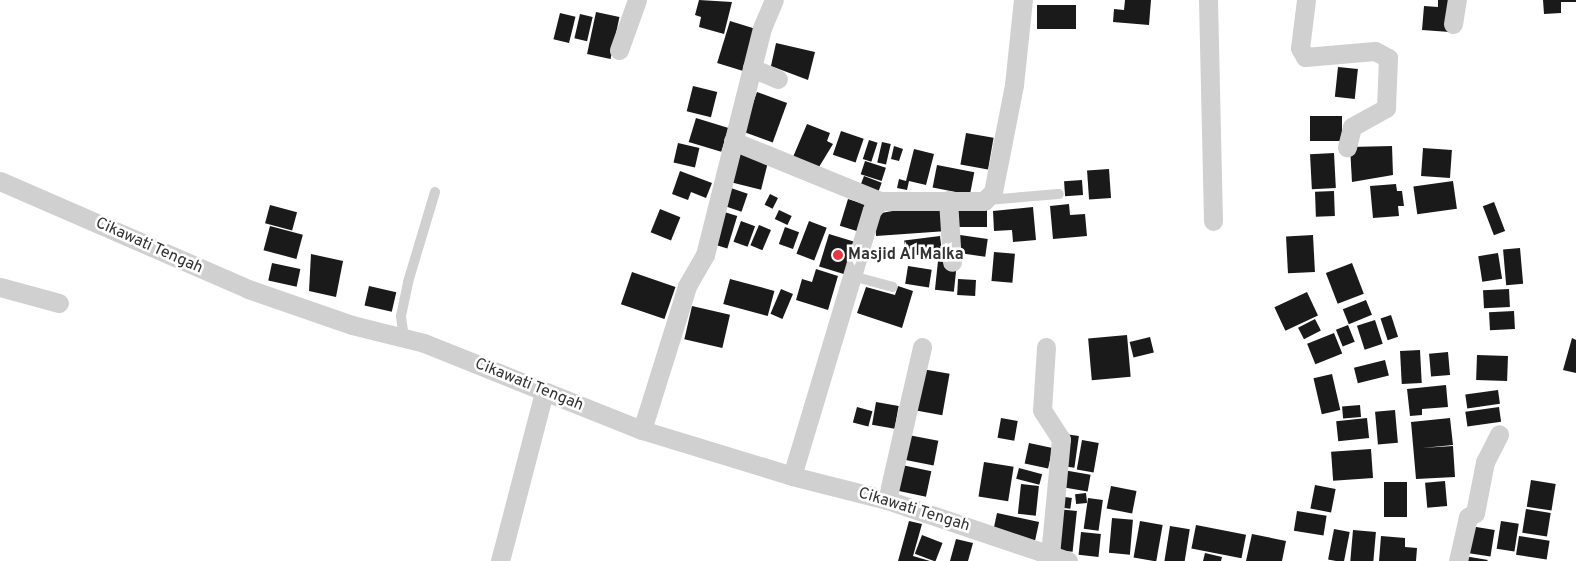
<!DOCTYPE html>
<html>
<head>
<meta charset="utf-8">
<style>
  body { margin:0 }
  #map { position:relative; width:1576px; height:561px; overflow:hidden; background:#fff; font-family:Overpass,sans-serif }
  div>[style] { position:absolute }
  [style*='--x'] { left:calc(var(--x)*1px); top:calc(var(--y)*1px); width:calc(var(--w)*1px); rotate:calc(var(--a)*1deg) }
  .building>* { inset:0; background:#1a1a1a; transform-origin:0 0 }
  .service>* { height:10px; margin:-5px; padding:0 5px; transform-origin:5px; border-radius:5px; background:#d0d0d0 }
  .minor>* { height:19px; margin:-9.5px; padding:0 9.5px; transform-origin:9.5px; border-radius:9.5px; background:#d0d0d0 }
  .dots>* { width:14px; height:14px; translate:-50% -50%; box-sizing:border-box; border:2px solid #fff; border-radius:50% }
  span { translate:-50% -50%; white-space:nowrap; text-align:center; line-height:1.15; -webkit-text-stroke:5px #fff; paint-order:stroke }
  .street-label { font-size:16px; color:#333 }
  .poi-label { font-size:16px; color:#333; font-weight:700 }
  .left { translate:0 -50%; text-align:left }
</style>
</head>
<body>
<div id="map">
  <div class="building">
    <i style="clip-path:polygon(699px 0,732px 2px,724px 34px,699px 27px,701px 17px,695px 15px)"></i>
    <i style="clip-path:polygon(1125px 0,1151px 0,1149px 25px,1113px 22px,1114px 9px,1124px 10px)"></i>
    <i style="clip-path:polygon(1438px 0,1453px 0,1450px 32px,1422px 30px,1424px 6px,1438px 7px)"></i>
    <i style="clip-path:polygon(1543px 0,1576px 0,1576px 2px,1561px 2px,1561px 13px,1544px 14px)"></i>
    <i style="left:1076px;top:5px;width:24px;height:39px;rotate:90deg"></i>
    <i style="left:596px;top:12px;width:24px;height:43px;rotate:12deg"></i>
    <i style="left:560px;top:13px;width:16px;height:27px;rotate:14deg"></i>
    <i style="left:580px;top:14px;width:13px;height:25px;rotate:13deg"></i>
    <i style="left:730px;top:21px;width:28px;height:44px;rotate:17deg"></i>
    <i style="clip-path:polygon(776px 43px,815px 52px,808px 80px,771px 66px)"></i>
    <i style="left:1338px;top:67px;width:20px;height:30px;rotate:6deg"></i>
    <i style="left:693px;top:86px;width:25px;height:26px;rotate:14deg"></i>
    <i style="left:757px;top:92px;width:32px;height:42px;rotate:20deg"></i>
    <i style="left:1342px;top:116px;width:25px;height:32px;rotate:90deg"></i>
    <i style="left:696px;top:118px;width:34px;height:25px;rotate:17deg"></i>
    <i style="clip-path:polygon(807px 124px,830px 133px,827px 141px,833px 144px,819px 167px,793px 157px)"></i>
    <i style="left:841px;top:131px;width:24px;height:25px;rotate:19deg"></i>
    <i style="left:966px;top:133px;width:28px;height:32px;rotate:10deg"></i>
    <i style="left:869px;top:140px;width:9px;height:20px;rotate:18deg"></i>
    <i style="left:882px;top:142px;width:9px;height:21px;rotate:13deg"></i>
    <i style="left:678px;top:143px;width:22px;height:20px;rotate:13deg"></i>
    <i style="clip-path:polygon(894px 146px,903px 149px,899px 161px,891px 159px)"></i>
    <i style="clip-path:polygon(1392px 146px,1393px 175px,1352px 182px,1350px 147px)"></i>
    <i style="left:1423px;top:148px;width:29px;height:28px;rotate:4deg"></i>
    <i style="clip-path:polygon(914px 149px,934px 154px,926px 185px,909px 181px,907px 190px,897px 188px,899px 179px,906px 181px)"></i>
    <i style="left:738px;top:150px;width:32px;height:33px;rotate:14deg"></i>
    <i style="left:1334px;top:153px;width:35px;height:24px;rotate:87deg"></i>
    <i style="left:865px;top:161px;width:22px;height:14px;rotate:18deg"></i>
    <i style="left:937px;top:165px;width:38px;height:23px;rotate:11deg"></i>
    <i style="left:1109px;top:169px;width:29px;height:22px;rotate:86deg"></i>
    <i style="clip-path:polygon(680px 171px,712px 183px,706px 198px,691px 192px,688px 200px,672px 194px)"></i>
    <i style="left:864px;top:176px;width:19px;height:12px;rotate:21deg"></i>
    <i style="left:1082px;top:180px;width:15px;height:18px;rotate:86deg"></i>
    <i style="left:1453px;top:181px;width:28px;height:40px;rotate:82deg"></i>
    <i style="clip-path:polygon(1396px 184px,1397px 191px,1402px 191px,1404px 206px,1398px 206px,1399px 216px,1373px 218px,1370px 186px)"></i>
    <i style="left:725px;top:186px;width:24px;height:19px;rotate:19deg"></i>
    <i style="left:1334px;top:191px;width:25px;height:19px;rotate:88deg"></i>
    <i style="left:770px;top:194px;width:9px;height:12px;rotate:27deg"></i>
    <i style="left:848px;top:199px;width:21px;height:28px;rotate:17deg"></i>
    <i style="left:1494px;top:202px;width:31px;height:12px;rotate:69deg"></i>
    <i style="clip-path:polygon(1069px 204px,1070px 215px,1085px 214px,1087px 236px,1053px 239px,1050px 206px)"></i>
    <i style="left:270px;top:205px;width:28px;height:19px;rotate:15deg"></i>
    <i style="clip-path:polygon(922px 206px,923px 211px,945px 209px,947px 231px,876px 236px,875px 214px)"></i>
    <i style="clip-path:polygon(1033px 207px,1036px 240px,1013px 242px,1012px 230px,994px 231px,993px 211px)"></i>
    <i style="left:956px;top:208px;width:31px;height:19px"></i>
    <i style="left:660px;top:209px;width:22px;height:25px;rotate:22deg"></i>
    <i style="left:779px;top:210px;width:14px;height:10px;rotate:25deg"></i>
    <i style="left:721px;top:211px;width:17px;height:34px;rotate:17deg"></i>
    <i style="left:741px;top:221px;width:15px;height:22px;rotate:20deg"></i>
    <i style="left:809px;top:221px;width:19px;height:35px;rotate:21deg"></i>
    <i style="left:759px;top:225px;width:13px;height:22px;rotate:23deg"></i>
    <i style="left:270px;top:226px;width:34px;height:25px;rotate:15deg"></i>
    <i style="left:785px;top:227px;width:15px;height:18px;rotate:20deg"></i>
    <i style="left:829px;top:234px;width:30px;height:34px;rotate:17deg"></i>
    <i style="left:960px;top:235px;width:28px;height:18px;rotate:8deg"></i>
    <i style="left:1313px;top:235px;width:37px;height:27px;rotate:87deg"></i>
    <i style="left:940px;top:236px;width:16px;height:36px;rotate:83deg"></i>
    <i style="left:1520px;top:248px;width:36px;height:17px;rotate:85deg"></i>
    <i style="left:994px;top:252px;width:21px;height:29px;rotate:5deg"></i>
    <i style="left:1498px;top:253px;width:26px;height:20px;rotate:81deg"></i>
    <i style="clip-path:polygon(311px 254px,343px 261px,336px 297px,309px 291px)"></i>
    <i style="left:938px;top:261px;width:19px;height:29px;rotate:6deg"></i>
    <i style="left:272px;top:263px;width:29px;height:18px;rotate:12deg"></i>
    <i style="left:1352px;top:263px;width:33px;height:28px;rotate:69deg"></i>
    <i style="left:908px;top:266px;width:24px;height:18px;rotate:9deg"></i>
    <i style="clip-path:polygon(816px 269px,838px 276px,828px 310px,796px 300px,802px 279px,812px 282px)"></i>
    <i style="left:632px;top:272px;width:46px;height:34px;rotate:19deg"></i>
    <i style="left:730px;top:279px;width:46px;height:26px;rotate:15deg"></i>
    <i style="left:958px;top:279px;width:18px;height:16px;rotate:3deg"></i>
    <i style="left:369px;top:286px;width:28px;height:20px;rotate:13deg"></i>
    <i style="clip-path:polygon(898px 286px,913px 291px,902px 328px,857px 313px,866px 287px,895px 295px)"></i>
    <i style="left:781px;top:289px;width:13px;height:27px;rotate:23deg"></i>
    <i style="left:1509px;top:289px;width:18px;height:26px;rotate:87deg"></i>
    <i style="left:1307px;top:292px;width:26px;height:36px;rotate:65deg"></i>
    <i style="left:1366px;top:300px;width:16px;height:25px;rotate:68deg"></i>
    <i style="left:692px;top:306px;width:39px;height:34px;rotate:13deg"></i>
    <i style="left:1514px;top:311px;width:18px;height:25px;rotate:87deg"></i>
    <i style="left:1391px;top:315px;width:23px;height:11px;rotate:72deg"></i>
    <i style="left:1315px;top:319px;width:13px;height:19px;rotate:63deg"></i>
    <i style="left:1375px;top:320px;width:25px;height:19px;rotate:72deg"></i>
    <i style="left:1348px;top:325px;width:18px;height:13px;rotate:68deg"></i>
    <i style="left:1334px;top:333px;width:22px;height:29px;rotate:68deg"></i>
    <i style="left:1127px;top:335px;width:42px;height:39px;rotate:85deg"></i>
    <i style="left:1150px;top:337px;width:16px;height:21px;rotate:76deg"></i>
    <i style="clip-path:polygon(1572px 338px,1576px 340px,1576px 373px,1563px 370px)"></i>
    <i style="left:1420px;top:350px;width:33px;height:20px;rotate:87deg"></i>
    <i style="left:1448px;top:352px;width:23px;height:19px;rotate:85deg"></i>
    <i style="left:1477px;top:355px;width:31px;height:25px;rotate:2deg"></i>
    <i style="left:1385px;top:360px;width:16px;height:32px;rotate:76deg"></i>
    <i style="left:922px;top:369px;width:28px;height:42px;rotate:10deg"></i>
    <i style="left:1332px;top:374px;width:37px;height:19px;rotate:77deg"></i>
    <i style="clip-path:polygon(1446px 385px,1448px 407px,1422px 409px,1422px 415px,1410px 416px,1407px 389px)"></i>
    <i style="left:1498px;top:390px;width:14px;height:33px;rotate:82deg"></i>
    <i style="left:876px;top:402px;width:23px;height:23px;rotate:10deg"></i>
    <i style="left:1360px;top:405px;width:12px;height:18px;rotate:85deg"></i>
    <i style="left:857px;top:407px;width:16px;height:16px;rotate:15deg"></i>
    <i style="left:1499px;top:407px;width:15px;height:34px;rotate:82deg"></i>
    <i style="left:1395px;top:410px;width:33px;height:20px;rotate:85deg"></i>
    <i style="left:1001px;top:418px;width:17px;height:20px;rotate:10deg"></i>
    <i style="left:1367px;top:418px;width:20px;height:31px;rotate:84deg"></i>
    <i style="clip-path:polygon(1450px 418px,1453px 445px,1422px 448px,1453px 446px,1455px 477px,1416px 479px,1411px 422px)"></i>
    <i style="left:903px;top:434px;width:36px;height:25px;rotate:11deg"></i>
    <i style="left:1065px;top:434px;width:14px;height:32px;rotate:8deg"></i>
    <i style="left:1082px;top:440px;width:17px;height:30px;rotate:10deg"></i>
    <i style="left:1029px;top:443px;width:24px;height:21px;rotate:12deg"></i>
    <i style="left:1371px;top:449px;width:29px;height:40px;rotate:86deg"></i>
    <i style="left:984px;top:462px;width:30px;height:35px;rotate:9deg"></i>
    <i style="left:902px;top:465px;width:30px;height:26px;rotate:12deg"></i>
    <i style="left:1019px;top:468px;width:24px;height:11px;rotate:15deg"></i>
    <i style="left:1063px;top:470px;width:28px;height:17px;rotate:10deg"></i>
    <i style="left:1531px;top:480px;width:25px;height:27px;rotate:9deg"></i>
    <i style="left:1445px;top:481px;width:25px;height:20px;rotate:85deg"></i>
    <i style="left:1384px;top:482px;width:23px;height:35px"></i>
    <i style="left:1021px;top:484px;width:18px;height:30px;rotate:6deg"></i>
    <i style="left:1315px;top:485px;width:21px;height:24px;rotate:11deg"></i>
    <i style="left:1111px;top:486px;width:26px;height:23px;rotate:11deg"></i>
    <i style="left:1086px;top:493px;width:10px;height:11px;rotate:84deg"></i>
    <i style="left:1058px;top:496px;width:14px;height:11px;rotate:8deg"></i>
    <i style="left:1088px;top:498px;width:15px;height:31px;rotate:8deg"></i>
    <i style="left:1057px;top:509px;width:20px;height:41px;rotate:6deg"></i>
    <i style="left:1526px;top:509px;width:25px;height:24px;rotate:9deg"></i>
    <i style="left:1297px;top:511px;width:30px;height:20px;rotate:9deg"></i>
    <i style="left:997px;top:513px;width:43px;height:19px;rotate:12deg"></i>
    <i style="left:1112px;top:518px;width:21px;height:35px;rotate:5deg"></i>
    <i style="clip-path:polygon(909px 521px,922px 524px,913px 556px,930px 561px,898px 561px)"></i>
    <i style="left:1140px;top:521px;width:23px;height:37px;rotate:10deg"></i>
    <i style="left:1501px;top:521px;width:18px;height:28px;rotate:9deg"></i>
    <i style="left:1196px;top:525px;width:51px;height:24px;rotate:11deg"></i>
    <i style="left:1170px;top:526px;width:20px;height:36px;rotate:9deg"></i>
    <i style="left:1470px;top:526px;width:25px;height:27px;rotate:9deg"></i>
    <i style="left:1334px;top:529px;width:16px;height:31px;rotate:11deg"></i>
    <i style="left:1353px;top:530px;width:23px;height:31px;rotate:5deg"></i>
    <i style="left:1081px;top:532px;width:20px;height:23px;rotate:6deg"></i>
    <i style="clip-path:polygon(1252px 534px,1286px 541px,1282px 561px,1246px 561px)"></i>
    <i style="left:922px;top:535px;width:22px;height:20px;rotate:21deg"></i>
    <i style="clip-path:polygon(1381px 536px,1405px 538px,1405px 547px,1417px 548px,1416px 561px,1379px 561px)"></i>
    <i style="left:1519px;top:536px;width:31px;height:19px;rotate:9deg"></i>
    <i style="clip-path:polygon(956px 539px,973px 543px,968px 561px,950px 561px)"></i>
    <i style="clip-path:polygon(1205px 553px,1222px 557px,1221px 561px,1203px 561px)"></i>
    <i style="clip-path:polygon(1464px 556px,1488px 560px,1487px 561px,1463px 561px)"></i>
  </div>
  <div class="service">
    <i style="--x:987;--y:200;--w:72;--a:-4.8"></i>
    <i style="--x:852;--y:276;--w:42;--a:15"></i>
    <i style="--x:404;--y:338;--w:22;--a:-98"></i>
    <i style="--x:401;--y:316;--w:35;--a:-78"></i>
    <i style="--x:408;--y:282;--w:94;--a:-73.3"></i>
  </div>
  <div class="minor">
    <i style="--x:1208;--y:0;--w:221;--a:88.7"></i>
    <i style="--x:1306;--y:0;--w:48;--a:97.1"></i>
    <i style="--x:1300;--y:48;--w:10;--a:61"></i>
    <i style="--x:1305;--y:57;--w:70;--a:-4.9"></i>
    <i style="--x:1375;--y:51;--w:15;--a:28"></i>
    <i style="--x:1388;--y:58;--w:50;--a:92.3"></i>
    <i style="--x:1386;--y:108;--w:39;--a:151"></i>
    <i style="--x:1352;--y:127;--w:21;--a:104"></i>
    <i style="--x:1453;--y:24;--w:24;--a:-81"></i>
    <i style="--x:619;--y:50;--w:53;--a:-70.2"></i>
    <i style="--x:752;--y:68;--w:28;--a:23"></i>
    <i style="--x:733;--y:141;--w:159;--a:22.2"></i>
    <i style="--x:0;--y:181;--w:270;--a:23.5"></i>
    <i style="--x:248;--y:289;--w:110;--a:19.1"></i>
    <i style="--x:352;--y:325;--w:74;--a:14"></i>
    <i style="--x:424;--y:343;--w:235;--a:21.8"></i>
    <i style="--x:642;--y:430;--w:157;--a:17"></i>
    <i style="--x:792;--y:476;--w:98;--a:14.2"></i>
    <i style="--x:887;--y:500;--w:191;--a:18.6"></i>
    <i style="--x:948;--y:200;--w:62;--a:86.3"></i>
    <i style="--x:0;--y:287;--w:61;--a:15.2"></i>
    <i style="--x:1046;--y:347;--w:63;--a:93.6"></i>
    <i style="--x:1042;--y:410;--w:35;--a:57"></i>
    <i style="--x:1061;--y:439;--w:118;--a:95.4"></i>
    <i style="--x:642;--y:430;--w:151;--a:-72.6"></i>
    <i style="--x:687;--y:286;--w:36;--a:-60"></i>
    <i style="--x:705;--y:255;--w:234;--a:-75.9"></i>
    <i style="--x:762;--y:28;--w:30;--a:-67"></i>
    <i style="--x:792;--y:476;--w:278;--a:-73.3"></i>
    <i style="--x:872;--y:210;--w:12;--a:-48"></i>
    <i style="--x:880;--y:201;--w:104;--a:0"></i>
    <i style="--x:984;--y:201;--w:13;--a:-45"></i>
    <i style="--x:993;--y:192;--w:109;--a:-78.9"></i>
    <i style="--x:1014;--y:85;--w:85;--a:-84"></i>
    <i style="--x:887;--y:500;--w:157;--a:-77.1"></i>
    <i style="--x:500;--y:561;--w:175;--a:-75.4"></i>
    <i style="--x:1458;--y:561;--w:45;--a:-77.2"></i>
    <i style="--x:1468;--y:517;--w:8;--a:-30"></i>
    <i style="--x:1475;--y:513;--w:52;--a:-78.9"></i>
    <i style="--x:1485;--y:462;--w:31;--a:-63"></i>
  </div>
  <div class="dots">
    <i style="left:838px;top:255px;background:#e63946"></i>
  </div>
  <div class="street-label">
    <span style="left:149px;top:246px;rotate:24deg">Cikawati Tengah</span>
    <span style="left:529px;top:385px;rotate:22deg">Cikawati Tengah</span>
    <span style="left:914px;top:510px;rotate:17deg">Cikawati Tengah</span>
  </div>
  <div class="poi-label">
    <span class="left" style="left:848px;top:255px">Masjid Al Malka</span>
  </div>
</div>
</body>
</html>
